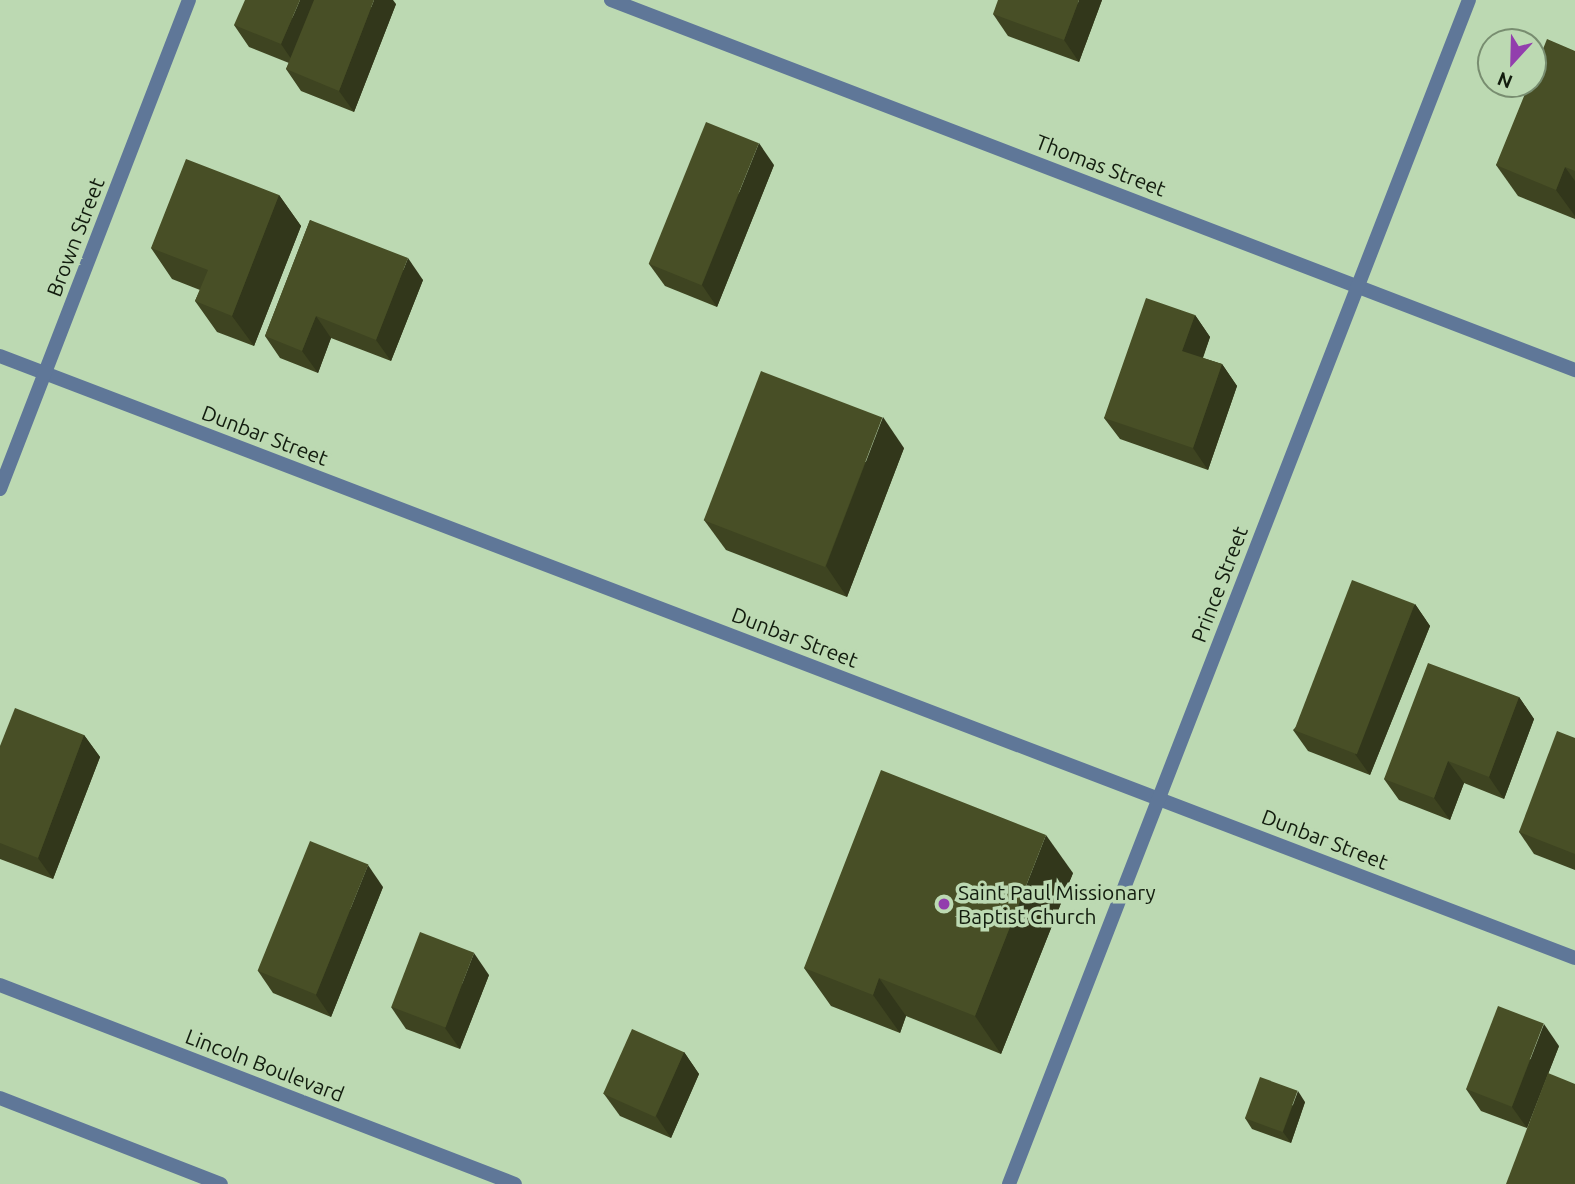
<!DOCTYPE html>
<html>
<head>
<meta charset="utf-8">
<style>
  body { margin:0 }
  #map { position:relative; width:1575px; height:1184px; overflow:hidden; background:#bcd9b2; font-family:Ubuntu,sans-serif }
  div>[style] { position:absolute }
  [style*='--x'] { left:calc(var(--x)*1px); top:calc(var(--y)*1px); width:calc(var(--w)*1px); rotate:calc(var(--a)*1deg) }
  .minor>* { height:14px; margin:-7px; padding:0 7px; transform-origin:7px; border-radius:7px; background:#5f7798 }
  .wall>* { inset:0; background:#3e4421 }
  .shaded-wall>* { inset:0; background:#32371b }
  .building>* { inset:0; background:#484f26; transform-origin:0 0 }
  .dots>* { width:19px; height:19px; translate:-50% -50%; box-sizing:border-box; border:4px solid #bcd9b2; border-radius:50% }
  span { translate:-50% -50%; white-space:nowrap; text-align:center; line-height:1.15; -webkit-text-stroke:7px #bcd9b2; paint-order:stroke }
  .street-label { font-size:21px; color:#121c0e }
  .poi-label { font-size:21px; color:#121c0e }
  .left { translate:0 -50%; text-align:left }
  .north { position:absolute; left:1477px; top:28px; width:70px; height:70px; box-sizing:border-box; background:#bcd9b2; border:2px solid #788d70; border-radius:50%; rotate:202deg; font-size:19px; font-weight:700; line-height:28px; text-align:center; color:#121c0e }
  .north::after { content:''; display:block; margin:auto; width:24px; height:32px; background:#923ead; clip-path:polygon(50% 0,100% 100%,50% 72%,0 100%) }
</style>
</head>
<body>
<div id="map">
  <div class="minor">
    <i style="--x:611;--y:0;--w:1033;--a:21"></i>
    <i style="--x:0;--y:356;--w:1686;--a:20.92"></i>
    <i style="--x:0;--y:489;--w:524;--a:-68.87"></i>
    <i style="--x:0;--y:985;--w:552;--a:21.13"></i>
    <i style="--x:0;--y:1098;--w:237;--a:21.3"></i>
    <i style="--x:1009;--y:1184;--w:1270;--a:-68.77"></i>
  </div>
  <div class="wall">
    <i style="clip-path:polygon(1102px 0,1079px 62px,1008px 36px,993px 14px)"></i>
    <i style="clip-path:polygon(396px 4px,354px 112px,301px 91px,286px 69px,289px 63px,249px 47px,234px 25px)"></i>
    <i style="clip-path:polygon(1575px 51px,1575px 219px,1518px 196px,1496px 165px)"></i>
    <i style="clip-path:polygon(774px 165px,717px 307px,665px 286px,649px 264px)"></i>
    <i style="clip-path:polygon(279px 195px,301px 226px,254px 346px,217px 332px,195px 301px,200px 290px,172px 279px,151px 248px)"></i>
    <i style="clip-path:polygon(310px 220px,423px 280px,391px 361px,331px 338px,318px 373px,280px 358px,265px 336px)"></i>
    <i style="clip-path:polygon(1195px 315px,1210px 337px,1203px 358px,1222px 364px,1237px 386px,1208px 470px,1120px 439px,1104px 418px)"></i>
    <i style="clip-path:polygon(904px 448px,847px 597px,726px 550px,704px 520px)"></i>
    <i style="clip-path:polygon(1415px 604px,1430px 626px,1370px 775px,1308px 751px,1293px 730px)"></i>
    <i style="clip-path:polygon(1519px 697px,1534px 719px,1504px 799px,1464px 783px,1450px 820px,1399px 800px,1384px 779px)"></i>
    <i style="clip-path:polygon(84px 735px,100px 757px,53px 879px,0 859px,0 746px)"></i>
    <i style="clip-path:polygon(1575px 738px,1575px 870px,1534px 854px,1519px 832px)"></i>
    <i style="clip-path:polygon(1073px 873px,1001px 1054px,906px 1016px,900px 1033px,831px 1006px,804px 968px)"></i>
    <i style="clip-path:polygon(383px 887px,331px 1017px,273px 993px,258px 971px)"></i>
    <i style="clip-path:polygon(489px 975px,460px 1049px,406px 1029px,391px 1007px)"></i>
    <i style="clip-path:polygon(1559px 1046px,1527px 1128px,1481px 1111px,1466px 1089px)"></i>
    <i style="clip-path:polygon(684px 1052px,699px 1074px,671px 1138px,620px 1116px,604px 1094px)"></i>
    <i style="clip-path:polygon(1305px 1102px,1291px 1143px,1252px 1129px,1245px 1118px)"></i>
  </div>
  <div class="shaded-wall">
    <i style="clip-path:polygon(300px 0,324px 0,296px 66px,281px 44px)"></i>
    <i style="clip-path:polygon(374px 0,393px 0,396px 4px,354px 112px,339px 91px)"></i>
    <i style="clip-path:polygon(1079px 0,1102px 0,1079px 62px,1064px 40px)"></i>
    <i style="clip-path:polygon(759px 143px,774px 165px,717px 307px,702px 285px)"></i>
    <i style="clip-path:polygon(1565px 167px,1575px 181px,1575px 216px,1556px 190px)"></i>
    <i style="clip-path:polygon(279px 195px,301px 226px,254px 346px,232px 316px)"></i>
    <i style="clip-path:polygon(408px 258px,423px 280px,391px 361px,376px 340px)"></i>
    <i style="clip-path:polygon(1195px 315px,1210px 337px,1197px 373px,1182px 351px)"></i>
    <i style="clip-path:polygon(316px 316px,331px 338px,318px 373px,302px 351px)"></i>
    <i style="clip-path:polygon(1222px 364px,1237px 386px,1208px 470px,1193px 448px)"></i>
    <i style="clip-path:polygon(883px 417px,904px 448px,847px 597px,826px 566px)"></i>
    <i style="clip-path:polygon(1415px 604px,1430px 626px,1370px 775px,1355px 754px)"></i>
    <i style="clip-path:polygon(1519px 697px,1534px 719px,1504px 799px,1489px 777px)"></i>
    <i style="clip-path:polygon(84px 735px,100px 757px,53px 879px,38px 858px)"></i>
    <i style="clip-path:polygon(1448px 761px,1464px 783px,1450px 820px,1434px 798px)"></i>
    <i style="clip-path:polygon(1046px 835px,1073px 873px,1001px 1054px,975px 1016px)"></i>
    <i style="clip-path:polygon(368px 865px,383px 887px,331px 1017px,316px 995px)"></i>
    <i style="clip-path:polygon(474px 953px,489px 975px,460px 1049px,445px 1028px)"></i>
    <i style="clip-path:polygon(879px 978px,906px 1016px,900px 1033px,873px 995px)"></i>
    <i style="clip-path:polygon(1544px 1024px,1559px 1046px,1527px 1128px,1512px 1107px)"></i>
    <i style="clip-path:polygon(684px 1052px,699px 1074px,671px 1138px,656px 1116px)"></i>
    <i style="clip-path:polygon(1298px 1091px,1305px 1102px,1291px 1143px,1283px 1132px)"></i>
  </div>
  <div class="building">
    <i style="clip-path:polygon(245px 0,300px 0,281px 44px,234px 25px)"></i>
    <i style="clip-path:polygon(314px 0,374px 0,339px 91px,286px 69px)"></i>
    <i style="clip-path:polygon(998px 0,1079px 0,1064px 40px,993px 14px)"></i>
    <i style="clip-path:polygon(1547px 39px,1575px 51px,1575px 171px,1565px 167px,1556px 190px,1496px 165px,1529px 84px,1533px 84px,1533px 74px)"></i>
    <i style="left:706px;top:122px;width:57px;height:153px;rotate:22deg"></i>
    <i style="clip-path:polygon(186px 159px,279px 195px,232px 316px,195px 301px,208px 270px,151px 248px)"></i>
    <i style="clip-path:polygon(310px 220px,408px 258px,376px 340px,316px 316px,302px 351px,265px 336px)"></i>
    <i style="clip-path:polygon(1146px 298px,1195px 315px,1182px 351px,1222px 364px,1193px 448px,1104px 418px)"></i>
    <i style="left:761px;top:371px;width:130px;height:160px;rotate:21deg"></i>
    <i style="left:1352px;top:580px;width:67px;height:161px;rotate:21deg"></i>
    <i style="clip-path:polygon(1428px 663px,1519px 697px,1489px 777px,1448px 761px,1434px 798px,1384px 779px)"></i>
    <i style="clip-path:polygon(15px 708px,84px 735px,38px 858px,0 843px,0 746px)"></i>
    <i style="clip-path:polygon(1557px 731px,1575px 738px,1575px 854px,1519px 832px)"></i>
    <i style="clip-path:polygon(881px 770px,1046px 835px,975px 1016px,879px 978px,873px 995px,804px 968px)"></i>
    <i style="left:310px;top:841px;width:63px;height:140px;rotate:22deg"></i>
    <i style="left:420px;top:932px;width:58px;height:80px;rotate:21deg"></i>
    <i style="left:1498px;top:1006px;width:49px;height:89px;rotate:21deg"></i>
    <i style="left:632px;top:1029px;width:57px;height:71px;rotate:24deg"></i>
    <i style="clip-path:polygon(1548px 1073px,1575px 1084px,1575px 1184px,1506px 1184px)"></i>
    <i style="left:1260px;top:1077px;width:40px;height:44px;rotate:20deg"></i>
  </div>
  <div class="dots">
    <i style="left:944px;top:904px;background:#923ead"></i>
  </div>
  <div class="street-label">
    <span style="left:1101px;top:165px;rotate:21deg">Thomas Street</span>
    <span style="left:75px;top:237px;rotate:-69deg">Brown Street</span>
    <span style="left:265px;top:435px;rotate:21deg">Dunbar Street</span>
    <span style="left:1219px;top:584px;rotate:-69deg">Prince Street</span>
    <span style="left:795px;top:637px;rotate:21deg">Dunbar Street</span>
    <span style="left:1325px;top:839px;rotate:21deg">Dunbar Street</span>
    <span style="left:265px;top:1065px;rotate:21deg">Lincoln Boulevard</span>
  </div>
  <div class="poi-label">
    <span class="left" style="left:958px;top:904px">Saint Paul Missionary<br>Baptist Church</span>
  </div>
  <div class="north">N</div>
</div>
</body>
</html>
